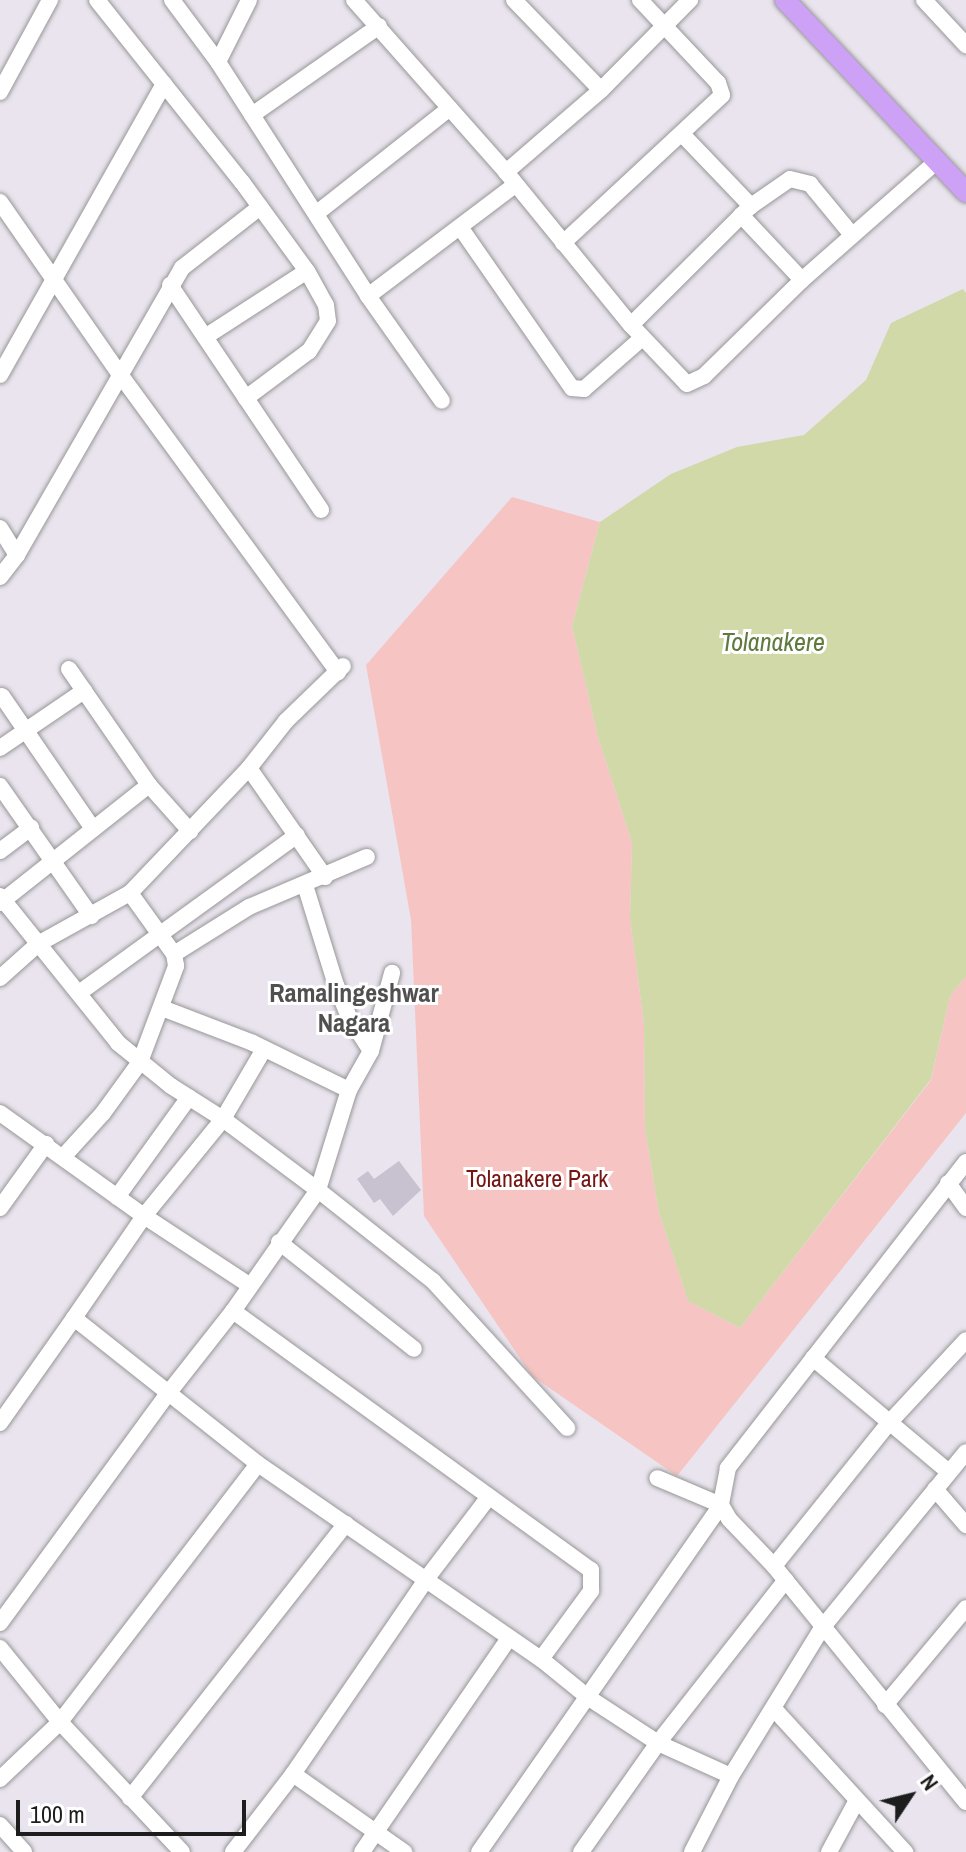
<!DOCTYPE html>
<html>
<head>
<meta charset="utf-8">
<style>
  body { margin:0 }
  #map { position:relative; width:966px; height:1852px; overflow:hidden; background:#eae4ee; font-family:"Archivo Narrow",sans-serif }
  div>[style] { position:absolute }
  [style*='--x'] { left:calc(var(--x)*1px); top:calc(var(--y)*1px); width:calc(var(--w)*1px); rotate:calc(var(--a)*1deg) }
  .park>* { inset:0; background:#f6c5c3 }
  .water>* { inset:0; background:#d0d9a7 }
  .building>* { inset:0; background:#c8c2d0 }
  .roads { filter:drop-shadow(0 0 2px #979797) drop-shadow(0 0 2px #979797) }
  .minor>* { height:16px; margin:-8px; padding:0 8px; transform-origin:8px; border-radius:8px; background:#fff }
  .major>* { height:20px; margin:-10px; padding:0 10px; transform-origin:10px; border-radius:10px; background:#cda1f6 }
  span { translate:-50% -50%; white-space:nowrap; text-align:center; line-height:1.15; -webkit-text-stroke:6px #fff; paint-order:stroke }
  .park-label { font-size:24px; color:#751612 }
  .water-label { font-size:26px; color:#5e7a3d; font-style:italic }
  .neighbourhood-label { font-size:26px; color:#505050; font-weight:700 }
  .north { position:absolute; left:870px; top:1756px; width:80px; height:80px; -webkit-text-stroke:6px #fff; paint-order:stroke; rotate:55deg; font-size:22px; font-weight:700; line-height:32px; text-align:center; color:#1d1d1d }
  .north::after { content:''; display:block; margin:auto; width:28px; height:36px; background:#1d1d1d; clip-path:polygon(50% 0,100% 100%,50% 72%,0 100%) }
  .scale { position:absolute; left:16px; top:1800px; width:230px; height:36px; box-sizing:border-box; border:4px solid #1d1d1d; border-top:0; padding-left:10px; font-size:24px; line-height:28px; white-space:nowrap; color:#1d1d1d; -webkit-text-stroke:6px #fff; paint-order:stroke }
</style>
</head>
<body>
<div id="map">
  <div class="park">
    <i style="clip-path:polygon(512px 497px,600px 522px,572px 626px,598px 737px,632px 843px,630px 918px,644px 1024px,645px 1129px,659px 1213px,688px 1301px,740px 1328px,931px 1080px,950px 996px,966px 976px,966px 1113px,677px 1476px,532px 1376px,424px 1216px,411px 920px,366px 665px)"></i>
  </div>
  <div class="water">
    <i style="clip-path:polygon(963px 289px,966px 293px,966px 976px,950px 996px,931px 1079px,740px 1328px,688px 1301px,659px 1213px,645px 1129px,644px 1024px,630px 918px,632px 843px,598px 737px,572px 626px,600px 522px,671px 474px,737px 447px,804px 435px,866px 380px,891px 323px)"></i>
  </div>
  <div class="building">
    <i style="clip-path:polygon(399px 1161px,421px 1190px,393px 1216px,380px 1199px,374px 1203px,357px 1179px,368px 1171px,374px 1179px)"></i>
  </div>
  <div class="roads">
    <div class="minor">
      <i style="--x:97;--y:0;--w:233;--a:51.5"></i>
      <i style="--x:242;--y:182;--w:110;--a:53.9"></i>
      <i style="--x:307;--y:271;--w:39;--a:61"></i>
      <i style="--x:326;--y:305;--w:16;--a:83"></i>
      <i style="--x:328;--y:321;--w:36;--a:122"></i>
      <i style="--x:309;--y:351;--w:79;--a:143.3"></i>
      <i style="--x:172;--y:0;--w:77;--a:53.4"></i>
      <i style="--x:218;--y:62;--w:278;--a:57.3"></i>
      <i style="--x:368;--y:296;--w:128;--a:54.8"></i>
      <i style="--x:354;--y:0;--w:230;--a:48.5"></i>
      <i style="--x:506;--y:172;--w:198;--a:50.8"></i>
      <i style="--x:631;--y:325;--w:81;--a:46.5"></i>
      <i style="--x:687;--y:384;--w:19;--a:-25"></i>
      <i style="--x:704;--y:376;--w:137;--a:-44.4"></i>
      <i style="--x:802;--y:280;--w:180;--a:-41.4"></i>
      <i style="--x:514;--y:0;--w:125;--a:46"></i>
      <i style="--x:924;--y:0;--w:62;--a:47"></i>
      <i style="--x:218;--y:62;--w:69;--a:-63.4"></i>
      <i style="--x:0;--y:92;--w:105;--a:-61.5"></i>
      <i style="--x:252;--y:115;--w:155;--a:-35"></i>
      <i style="--x:682;--y:134;--w:100;--a:46.2"></i>
      <i style="--x:506;--y:172;--w:125;--a:-40.8"></i>
      <i style="--x:601;--y:90;--w:127;--a:-45.3"></i>
      <i style="--x:0;--y:202;--w:208;--a:55.2"></i>
      <i style="--x:119;--y:373;--w:371;--a:53.8"></i>
      <i style="--x:317;--y:213;--w:169;--a:-38.3"></i>
      <i style="--x:741;--y:215;--w:89;--a:46.8"></i>
      <i style="--x:460;--y:227;--w:196;--a:55.2"></i>
      <i style="--x:572;--y:388;--w:12;--a:5"></i>
      <i style="--x:584;--y:389;--w:77;--a:-41.3"></i>
      <i style="--x:563;--y:243;--w:217;--a:-42.9"></i>
      <i style="--x:722;--y:95;--w:13;--a:-108"></i>
      <i style="--x:718;--y:83;--w:114;--a:-133.2"></i>
      <i style="--x:170;--y:285;--w:271;--a:56.1"></i>
      <i style="--x:368;--y:296;--w:184;--a:-37.1"></i>
      <i style="--x:631;--y:325;--w:169;--a:-44.8"></i>
      <i style="--x:751;--y:206;--w:47;--a:-34.7"></i>
      <i style="--x:790;--y:179;--w:21;--a:14"></i>
      <i style="--x:810;--y:184;--w:66;--a:50.5"></i>
      <i style="--x:205;--y:337;--w:121;--a:-32.9"></i>
      <i style="--x:0;--y:375;--w:334;--a:-60.6"></i>
      <i style="--x:0;--y:528;--w:32;--a:58"></i>
      <i style="--x:0;--y:577;--w:28;--a:-52"></i>
      <i style="--x:17;--y:555;--w:331;--a:-60.1"></i>
      <i style="--x:182;--y:268;--w:99;--a:-38"></i>
      <i style="--x:69;--y:669;--w:141;--a:55.4"></i>
      <i style="--x:149;--y:785;--w:62;--a:48.3"></i>
      <i style="--x:2;--y:696;--w:161;--a:55.6"></i>
      <i style="--x:0;--y:748;--w:102;--a:-34.2"></i>
      <i style="--x:249;--y:768;--w:133;--a:55.1"></i>
      <i style="--x:0;--y:786;--w:159;--a:55"></i>
      <i style="--x:0;--y:851;--w:39;--a:-37"></i>
      <i style="--x:305;--y:885;--w:105;--a:72.8"></i>
      <i style="--x:336;--y:985;--w:35;--a:68"></i>
      <i style="--x:349;--y:1017;--w:40;--a:57.1"></i>
      <i style="--x:0;--y:896;--w:189;--a:51.2"></i>
      <i style="--x:118;--y:1043;--w:68;--a:39.1"></i>
      <i style="--x:171;--y:1086;--w:62;--a:32.4"></i>
      <i style="--x:223;--y:1119;--w:119;--a:36.8"></i>
      <i style="--x:318;--y:1190;--w:147;--a:38.4"></i>
      <i style="--x:433;--y:1281;--w:199;--a:47.6"></i>
      <i style="--x:0;--y:903;--w:190;--a:-38.4"></i>
      <i style="--x:174;--y:954;--w:89;--a:-32.1"></i>
      <i style="--x:249;--y:907;--w:128;--a:-23"></i>
      <i style="--x:0;--y:978;--w:51;--a:-41.8"></i>
      <i style="--x:38;--y:944;--w:105;--a:-29"></i>
      <i style="--x:130;--y:893;--w:173;--a:-46.4"></i>
      <i style="--x:249;--y:768;--w:60;--a:-51.8"></i>
      <i style="--x:286;--y:721;--w:79;--a:-44"></i>
      <i style="--x:79;--y:993;--w:269;--a:-35.9"></i>
      <i style="--x:162;--y:1008;--w:97;--a:21"></i>
      <i style="--x:253;--y:1043;--w:107;--a:26.1"></i>
      <i style="--x:0;--y:1113;--w:177;--a:35.6"></i>
      <i style="--x:144;--y:1216;--w:126;--a:33.3"></i>
      <i style="--x:63;--y:1157;--w:59;--a:-47.7"></i>
      <i style="--x:103;--y:1113;--w:63;--a:-54"></i>
      <i style="--x:140;--y:1062;--w:103;--a:-69.4"></i>
      <i style="--x:176;--y:966;--w:12;--a:-99"></i>
      <i style="--x:174;--y:954;--w:75;--a:-125.8"></i>
      <i style="--x:966;--y:1162;--w:388;--a:127.9"></i>
      <i style="--x:728;--y:1468;--w:38;--a:101"></i>
      <i style="--x:721;--y:1505;--w:16;--a:60"></i>
      <i style="--x:729;--y:1519;--w:65;--a:46.2"></i>
      <i style="--x:774;--y:1566;--w:304;--a:50.9"></i>
      <i style="--x:948;--y:1183;--w:31;--a:54"></i>
      <i style="--x:117;--y:1197;--w:123;--a:-54.2"></i>
      <i style="--x:0;--y:1208;--w:79;--a:-54.3"></i>
      <i style="--x:279;--y:1242;--w:172;--a:38.4"></i>
      <i style="--x:233;--y:1311;--w:442;--a:35.9"></i>
      <i style="--x:591;--y:1570;--w:21;--a:90"></i>
      <i style="--x:591;--y:1591;--w:84;--a:126.3"></i>
      <i style="--x:74;--y:1318;--w:124;--a:-55.5"></i>
      <i style="--x:144;--y:1216;--w:125;--a:-50.8"></i>
      <i style="--x:223;--y:1119;--w:81;--a:-59.6"></i>
      <i style="--x:813;--y:1358;--w:177;--a:40"></i>
      <i style="--x:0;--y:1423;--w:128;--a:-54.8"></i>
      <i style="--x:74;--y:1318;--w:235;--a:38.4"></i>
      <i style="--x:258;--y:1464;--w:344;--a:34.6"></i>
      <i style="--x:541;--y:1659;--w:62;--a:39.1"></i>
      <i style="--x:589;--y:1698;--w:82;--a:33.1"></i>
      <i style="--x:658;--y:1743;--w:80;--a:24.3"></i>
      <i style="--x:935;--y:1489;--w:48;--a:49.3"></i>
      <i style="--x:774;--y:1566;--w:184;--a:-51.2"></i>
      <i style="--x:889;--y:1423;--w:113;--a:-47.1"></i>
      <i style="--x:0;--y:1623;--w:288;--a:-53.8"></i>
      <i style="--x:170;--y:1391;--w:102;--a:-51.8"></i>
      <i style="--x:233;--y:1311;--w:148;--a:-54.9"></i>
      <i style="--x:318;--y:1190;--w:105;--a:-72.8"></i>
      <i style="--x:349;--y:1090;--w:45;--a:-60.6"></i>
      <i style="--x:371;--y:1051;--w:81;--a:-74.9"></i>
      <i style="--x:0;--y:1648;--w:95;--a:51"></i>
      <i style="--x:60;--y:1722;--w:178;--a:46.8"></i>
      <i style="--x:885;--y:1705;--w:126;--a:-50.1"></i>
      <i style="--x:775;--y:1710;--w:193;--a:47.5"></i>
      <i style="--x:293;--y:1774;--w:136;--a:35.1"></i>
      <i style="--x:0;--y:1779;--w:83;--a:-43.5"></i>
      <i style="--x:60;--y:1722;--w:325;--a:-52.5"></i>
      <i style="--x:130;--y:1798;--w:349;--a:-51.8"></i>
      <i style="--x:0;--y:1825;--w:36;--a:48"></i>
      <i style="--x:233;--y:1852;--w:98;--a:-52.4"></i>
      <i style="--x:293;--y:1774;--w:237;--a:-55.6"></i>
      <i style="--x:427;--y:1578;--w:101;--a:-52.7"></i>
      <i style="--x:362;--y:1852;--w:260;--a:-55.5"></i>
      <i style="--x:479;--y:1852;--w:423;--a:-55.1"></i>
      <i style="--x:721;--y:1505;--w:69;--a:-157.1"></i>
      <i style="--x:581;--y:1852;--w:133;--a:-54.8"></i>
      <i style="--x:658;--y:1743;--w:207;--a:-51.9"></i>
      <i style="--x:692;--y:1852;--w:85;--a:-62.8"></i>
      <i style="--x:731;--y:1776;--w:174;--a:-58.4"></i>
      <i style="--x:822;--y:1628;--w:227;--a:-50.7"></i>
      <i style="--x:829;--y:1852;--w:57;--a:-61.6"></i>
    </div>
    <div class="major">
      <i style="--x:785;--y:0;--w:264;--a:46.7"></i>
    </div>
  </div>
  <div class="park-label">
    <span style="left:537px;top:1179px">Tolanakere Park</span>
  </div>
  <div class="water-label">
    <span style="left:773px;top:642px">Tolanakere</span>
  </div>
  <div class="neighbourhood-label">
    <span style="left:354px;top:1008px">Ramalingeshwar<br>Nagara</span>
  </div>
  <div class="north">N</div>
  <div class="scale">100 m</div>
</div>
</body>
</html>
